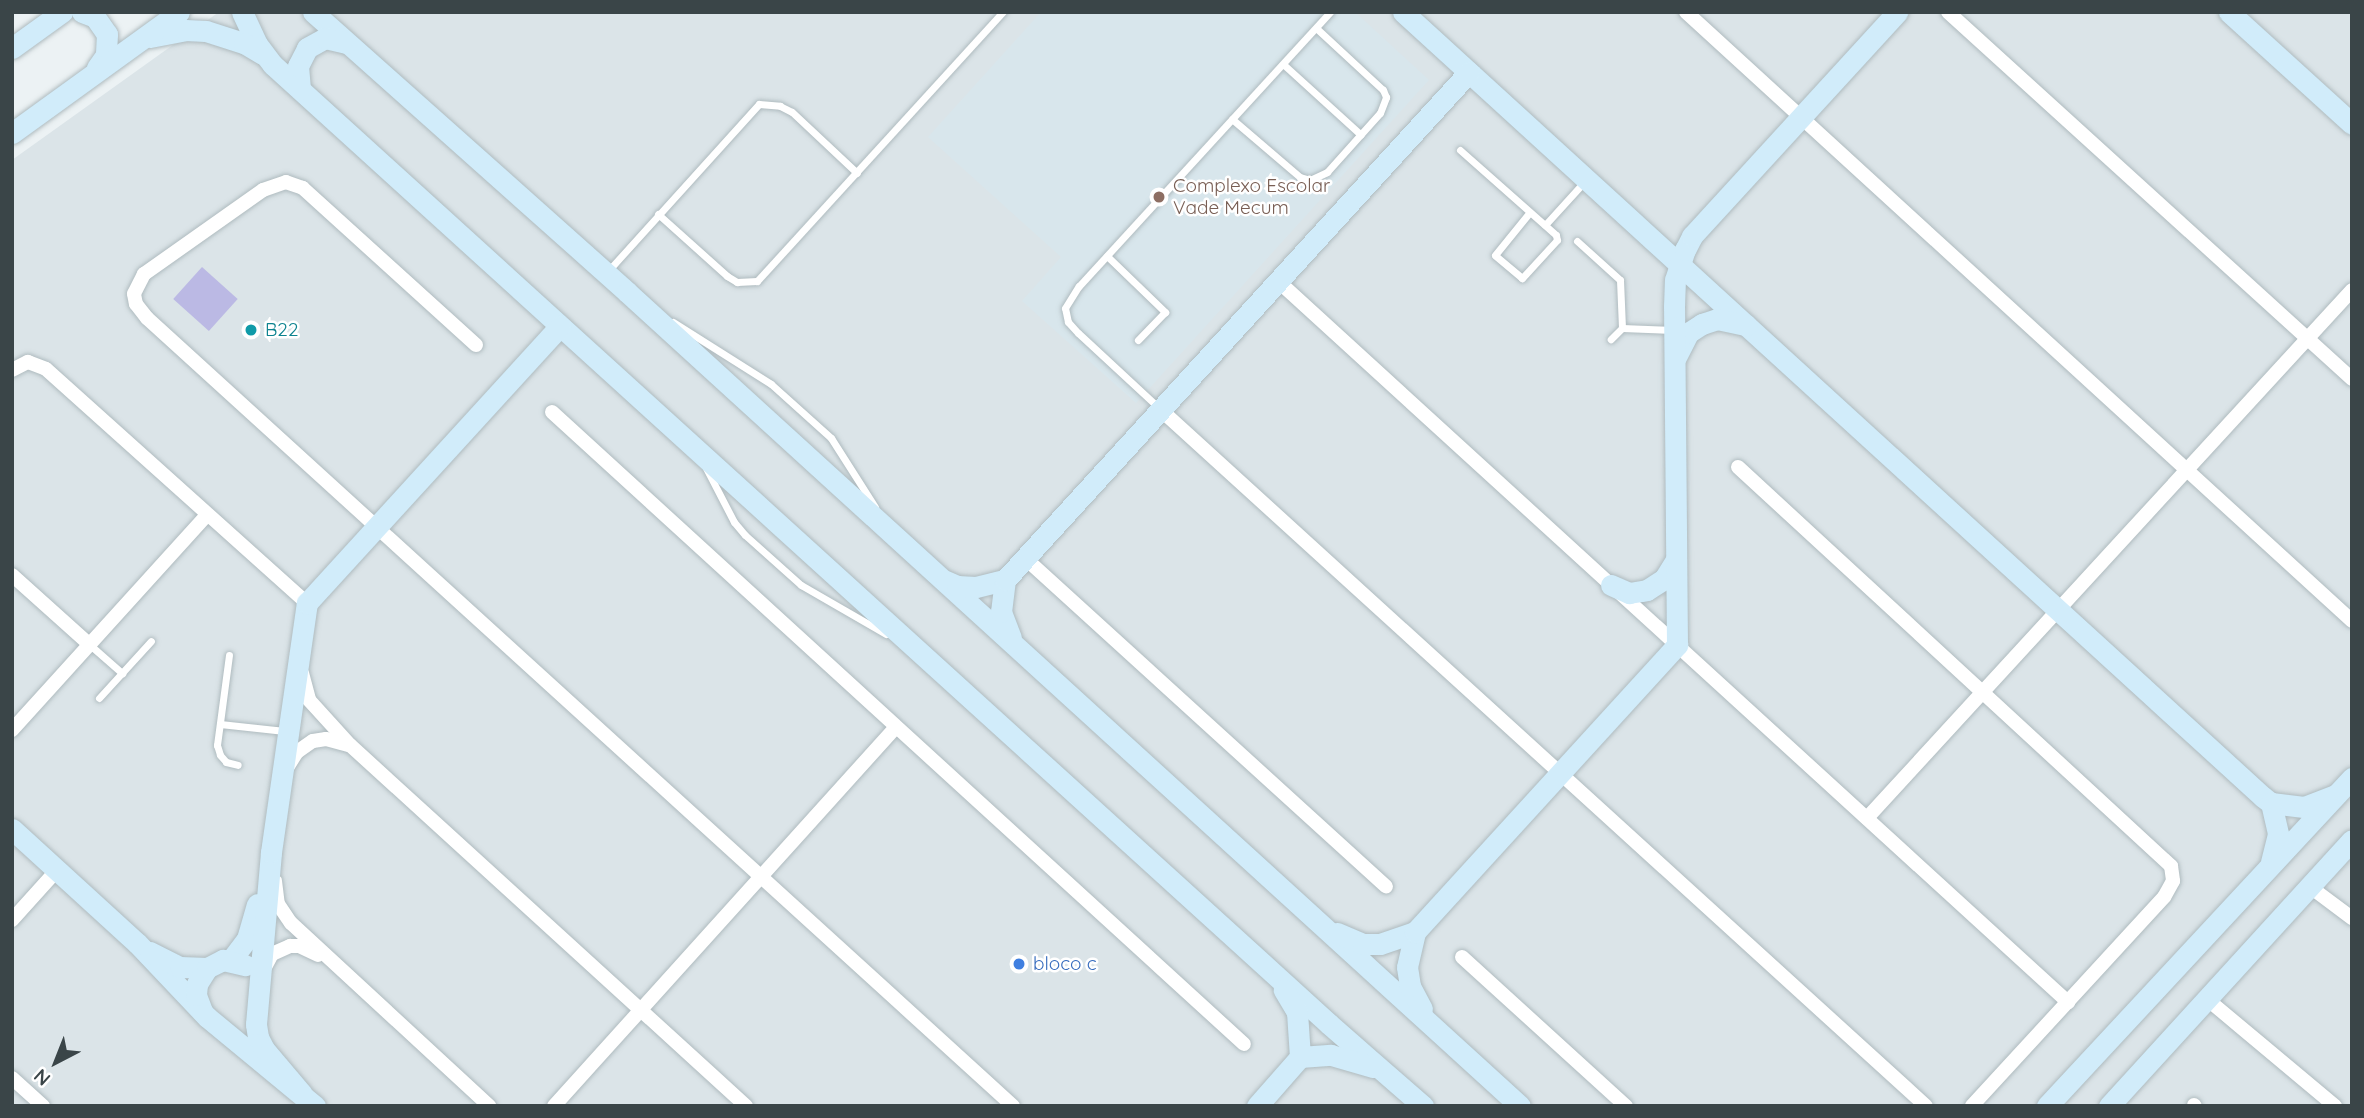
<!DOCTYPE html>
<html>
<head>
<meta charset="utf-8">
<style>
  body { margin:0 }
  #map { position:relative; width:2364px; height:1118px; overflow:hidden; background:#ecf2f4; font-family:Quicksand,sans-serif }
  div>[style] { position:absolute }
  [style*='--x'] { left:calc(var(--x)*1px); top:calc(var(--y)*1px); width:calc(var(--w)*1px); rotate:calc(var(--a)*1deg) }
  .residential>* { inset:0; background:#dbe4e8 }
  .education>* { inset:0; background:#d8e6ec }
  .green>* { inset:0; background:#bbb9e4; transform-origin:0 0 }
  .roads { filter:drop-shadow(0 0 2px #afbbbf) drop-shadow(0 0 2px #afbbbf) }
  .lane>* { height:7px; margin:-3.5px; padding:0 3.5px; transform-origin:3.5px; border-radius:3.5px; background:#fff }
  .street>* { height:14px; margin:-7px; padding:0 7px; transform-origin:7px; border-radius:7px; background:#fff }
  .secondary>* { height:21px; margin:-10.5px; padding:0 10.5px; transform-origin:10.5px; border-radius:10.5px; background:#d1ecfa }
  .dots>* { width:19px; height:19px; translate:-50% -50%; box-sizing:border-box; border:4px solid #fff; border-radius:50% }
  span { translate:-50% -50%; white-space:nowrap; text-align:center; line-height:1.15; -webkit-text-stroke:5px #fff; paint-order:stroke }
  .education-label { font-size:19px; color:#785e54 }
  .left { translate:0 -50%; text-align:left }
  .culture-label { font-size:19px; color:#0d838f }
  .shop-label { font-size:19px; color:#366cbe }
  .frame { position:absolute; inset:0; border:14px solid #3a4548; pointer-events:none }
  .north { position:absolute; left:21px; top:1027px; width:70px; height:70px; -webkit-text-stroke:5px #fff; paint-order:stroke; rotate:222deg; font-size:19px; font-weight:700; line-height:28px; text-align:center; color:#3a4548 }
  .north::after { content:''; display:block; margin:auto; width:24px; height:32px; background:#3a4548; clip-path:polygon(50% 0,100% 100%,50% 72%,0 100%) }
</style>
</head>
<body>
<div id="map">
  <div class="residential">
    <i style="clip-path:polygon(219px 12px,2352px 12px,2352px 1106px,12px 1106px,12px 160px)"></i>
  </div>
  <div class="education">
    <i style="clip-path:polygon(1041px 12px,1355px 12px,1429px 80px,1136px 403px,1022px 301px,1061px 257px,928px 137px)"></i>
  </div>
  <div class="green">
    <i style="left:202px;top:267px;width:48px;height:43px;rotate:42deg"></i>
  </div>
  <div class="roads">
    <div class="lane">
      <i style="--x:1283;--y:64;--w:105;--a:42.3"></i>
      <i style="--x:1232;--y:119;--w:89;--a:40.5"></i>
      <i style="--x:1300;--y:177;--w:10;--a:17"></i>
      <i style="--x:1310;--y:180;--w:19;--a:-25"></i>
      <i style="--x:1327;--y:172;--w:79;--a:-48.1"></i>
      <i style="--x:1380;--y:113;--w:17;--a:-69"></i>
      <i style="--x:1386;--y:97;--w:8;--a:-113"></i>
      <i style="--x:1383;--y:90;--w:91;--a:-137.2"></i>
      <i style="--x:1460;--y:150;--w:128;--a:41.5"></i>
      <i style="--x:1556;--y:235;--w:5;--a:79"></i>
      <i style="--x:1557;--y:240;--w:52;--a:132.6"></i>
      <i style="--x:1522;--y:278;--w:35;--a:-140"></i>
      <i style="--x:1495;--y:255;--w:55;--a:-50.9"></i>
      <i style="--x:658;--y:214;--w:93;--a:41.9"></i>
      <i style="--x:727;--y:276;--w:12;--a:31"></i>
      <i style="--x:737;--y:282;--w:20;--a:-3"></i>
      <i style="--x:757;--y:281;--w:365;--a:-47.6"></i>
      <i style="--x:1545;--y:225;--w:58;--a:-47.8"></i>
      <i style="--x:1577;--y:241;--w:58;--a:42.2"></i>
      <i style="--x:1620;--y:280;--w:48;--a:87.6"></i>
      <i style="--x:1622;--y:328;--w:16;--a:135"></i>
      <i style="--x:1107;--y:256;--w:81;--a:44"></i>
      <i style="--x:1165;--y:312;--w:39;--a:134"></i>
      <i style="--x:608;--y:271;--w:225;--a:-47.9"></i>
      <i style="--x:759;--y:104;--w:21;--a:5"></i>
      <i style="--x:780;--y:106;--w:13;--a:27"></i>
      <i style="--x:792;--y:112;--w:89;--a:43.2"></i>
      <i style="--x:673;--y:322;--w:116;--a:32.3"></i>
      <i style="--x:771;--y:384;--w:81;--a:42"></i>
      <i style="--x:831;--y:438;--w:82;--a:57.5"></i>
      <i style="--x:1622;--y:328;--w:51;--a:2.2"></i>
      <i style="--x:1158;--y:407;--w:109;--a:-137.2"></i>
      <i style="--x:1078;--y:333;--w:15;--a:-132"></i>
      <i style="--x:1068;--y:322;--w:14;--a:-102"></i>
      <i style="--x:1065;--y:308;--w:26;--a:-58"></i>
      <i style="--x:1079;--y:286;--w:372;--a:-47.5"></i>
      <i style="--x:706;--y:468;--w:61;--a:62.6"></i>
      <i style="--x:734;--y:522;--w:17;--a:50"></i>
      <i style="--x:745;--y:535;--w:75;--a:41.8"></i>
      <i style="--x:801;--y:585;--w:98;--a:30"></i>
      <i style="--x:90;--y:645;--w:43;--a:41.2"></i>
      <i style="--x:229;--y:655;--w:91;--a:97.6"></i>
      <i style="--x:217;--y:745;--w:10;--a:73"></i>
      <i style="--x:220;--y:755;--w:9;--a:49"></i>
      <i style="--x:226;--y:762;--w:12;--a:14"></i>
      <i style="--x:99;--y:698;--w:77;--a:-47.6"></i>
      <i style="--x:220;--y:724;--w:65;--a:6.1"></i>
    </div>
    <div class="street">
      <i style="--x:1686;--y:12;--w:902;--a:42.44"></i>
      <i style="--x:1948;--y:12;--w:546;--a:42.25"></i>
      <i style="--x:1278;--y:281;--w:1070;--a:42.39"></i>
      <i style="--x:476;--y:345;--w:234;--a:-137.8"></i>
      <i style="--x:303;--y:188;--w:18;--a:-161"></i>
      <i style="--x:286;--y:182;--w:24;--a:161"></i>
      <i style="--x:263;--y:190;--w:146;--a:144.8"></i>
      <i style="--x:144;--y:274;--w:22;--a:117"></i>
      <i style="--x:134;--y:294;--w:10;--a:79"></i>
      <i style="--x:136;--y:304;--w:18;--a:52"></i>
      <i style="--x:147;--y:318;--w:1171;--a:42.3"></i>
      <i style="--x:12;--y:370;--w:18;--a:-27"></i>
      <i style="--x:28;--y:362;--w:19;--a:21"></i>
      <i style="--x:46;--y:369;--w:351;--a:41.9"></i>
      <i style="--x:1161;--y:410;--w:1034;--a:42.3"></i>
      <i style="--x:552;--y:412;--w:937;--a:42.41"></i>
      <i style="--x:1738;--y:467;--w:589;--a:42.66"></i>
      <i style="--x:2171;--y:866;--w:15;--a:82"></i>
      <i style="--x:2173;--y:881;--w:18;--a:119"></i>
      <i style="--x:2164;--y:897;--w:284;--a:132.6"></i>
      <i style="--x:1025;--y:558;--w:488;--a:42.3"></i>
      <i style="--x:12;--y:575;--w:105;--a:41.9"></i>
      <i style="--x:302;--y:673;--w:28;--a:75"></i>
      <i style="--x:309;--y:700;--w:61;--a:47.7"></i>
      <i style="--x:350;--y:745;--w:536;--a:42.35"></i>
      <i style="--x:12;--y:730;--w:290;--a:-47.8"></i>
      <i style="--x:285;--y:771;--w:22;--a:-58"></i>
      <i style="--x:297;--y:752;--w:19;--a:-35"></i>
      <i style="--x:313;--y:741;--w:13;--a:-9"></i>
      <i style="--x:326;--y:739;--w:23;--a:15"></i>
      <i style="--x:1867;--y:818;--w:717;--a:-47.43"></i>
      <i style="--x:275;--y:881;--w:23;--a:83"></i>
      <i style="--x:278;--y:904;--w:23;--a:56"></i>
      <i style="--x:291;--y:923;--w:270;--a:42.7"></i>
      <i style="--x:2309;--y:886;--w:54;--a:36.7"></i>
      <i style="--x:12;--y:920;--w:67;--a:-48"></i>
      <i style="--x:1462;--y:957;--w:222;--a:42.3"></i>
      <i style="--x:264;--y:969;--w:17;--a:-62"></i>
      <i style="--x:272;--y:954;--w:20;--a:-24"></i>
      <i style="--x:290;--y:946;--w:9;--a:0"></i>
      <i style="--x:299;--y:946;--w:21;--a:25"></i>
      <i style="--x:2207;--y:999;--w:167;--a:39.9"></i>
      <i style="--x:12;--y:1078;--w:42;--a:42.1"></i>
      <i style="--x:2194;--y:1105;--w:1;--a:45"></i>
      <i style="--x:554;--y:1106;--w:510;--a:-47.94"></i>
    </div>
    <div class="secondary">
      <i style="--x:82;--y:12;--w:14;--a:21"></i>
      <i style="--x:95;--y:17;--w:21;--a:55"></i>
      <i style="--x:107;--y:34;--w:21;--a:93"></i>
      <i style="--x:106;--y:55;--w:16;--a:125"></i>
      <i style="--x:242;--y:12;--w:35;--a:65"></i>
      <i style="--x:257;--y:44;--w:26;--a:53"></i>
      <i style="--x:273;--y:65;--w:1426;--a:42.24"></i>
      <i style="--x:1329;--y:1024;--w:125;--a:41.1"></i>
      <i style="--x:313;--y:12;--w:421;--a:41.7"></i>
      <i style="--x:627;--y:292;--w:1208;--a:42.35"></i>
      <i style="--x:1403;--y:12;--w:1164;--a:42.39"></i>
      <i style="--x:2263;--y:797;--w:10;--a:37"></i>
      <i style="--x:2271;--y:803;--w:33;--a:7"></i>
      <i style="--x:2304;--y:807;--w:34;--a:-21"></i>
      <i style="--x:2229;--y:12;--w:166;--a:42.3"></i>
      <i style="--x:150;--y:37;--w:36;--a:-11"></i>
      <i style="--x:185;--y:30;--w:21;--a:3"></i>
      <i style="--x:206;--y:31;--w:40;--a:18"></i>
      <i style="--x:244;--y:43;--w:21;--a:31"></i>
      <i style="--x:12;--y:48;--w:62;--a:-35.8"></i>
      <i style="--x:300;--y:89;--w:23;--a:-95"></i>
      <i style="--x:298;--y:66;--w:20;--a:-63"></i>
      <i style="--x:307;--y:48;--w:21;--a:-29"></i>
      <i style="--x:325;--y:38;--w:22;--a:13"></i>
      <i style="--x:12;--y:133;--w:206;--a:-35.9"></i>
      <i style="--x:1676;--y:357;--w:27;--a:-63"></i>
      <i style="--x:1688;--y:333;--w:17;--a:-33"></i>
      <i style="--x:1702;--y:324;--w:16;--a:-18"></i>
      <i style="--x:1717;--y:319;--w:30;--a:12"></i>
      <i style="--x:946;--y:581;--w:12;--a:24"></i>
      <i style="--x:957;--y:586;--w:19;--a:3"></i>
      <i style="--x:976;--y:587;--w:30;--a:-14"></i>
      <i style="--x:1611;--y:585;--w:20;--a:24"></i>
      <i style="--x:1629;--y:593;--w:18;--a:-9"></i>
      <i style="--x:1647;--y:590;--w:20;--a:-33"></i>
      <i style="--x:1664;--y:579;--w:22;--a:-58"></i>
      <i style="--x:1011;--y:638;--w:28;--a:-111"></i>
      <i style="--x:1001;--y:612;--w:32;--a:-83"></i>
      <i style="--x:1005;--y:580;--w:688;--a:-47.59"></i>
      <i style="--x:2271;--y:803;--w:32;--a:77"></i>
      <i style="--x:2278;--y:834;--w:29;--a:104"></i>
      <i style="--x:12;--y:829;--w:169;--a:42.4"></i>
      <i style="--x:137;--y:943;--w:102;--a:46.6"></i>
      <i style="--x:207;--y:1017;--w:140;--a:39.5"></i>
      <i style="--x:1337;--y:933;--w:28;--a:23"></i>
      <i style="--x:1363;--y:944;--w:17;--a:0"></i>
      <i style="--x:1380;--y:944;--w:37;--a:-19"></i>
      <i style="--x:150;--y:952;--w:34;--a:27"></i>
      <i style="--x:180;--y:967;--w:27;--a:2"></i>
      <i style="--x:231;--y:960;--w:26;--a:-53"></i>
      <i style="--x:247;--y:939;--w:36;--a:-74"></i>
      <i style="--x:1422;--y:1009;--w:26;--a:-118"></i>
      <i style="--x:1410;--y:986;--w:19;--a:-99"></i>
      <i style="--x:1407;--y:967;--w:36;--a:-77"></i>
      <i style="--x:1415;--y:932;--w:389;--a:-47.6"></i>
      <i style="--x:1677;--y:645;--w:338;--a:-90.5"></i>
      <i style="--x:1674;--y:307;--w:27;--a:-88"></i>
      <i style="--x:1675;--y:280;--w:32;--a:-72"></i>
      <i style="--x:1685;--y:250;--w:16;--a:-63"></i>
      <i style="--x:1692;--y:236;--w:304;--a:-47.5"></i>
      <i style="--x:202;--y:1011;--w:17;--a:-111"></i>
      <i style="--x:196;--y:995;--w:11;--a:-85"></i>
      <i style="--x:197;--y:984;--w:19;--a:-58"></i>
      <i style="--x:207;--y:968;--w:18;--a:-27"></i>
      <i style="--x:223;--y:960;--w:23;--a:13"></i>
      <i style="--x:1300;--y:1057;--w:31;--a:-4"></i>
      <i style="--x:1331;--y:1055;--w:44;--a:15.9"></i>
      <i style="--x:302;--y:1094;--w:59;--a:-130.2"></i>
      <i style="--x:264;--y:1049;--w:13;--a:-117"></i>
      <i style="--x:258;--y:1037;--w:13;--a:-99"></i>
      <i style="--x:256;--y:1024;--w:173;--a:-85"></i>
      <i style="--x:271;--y:852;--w:252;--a:-81.8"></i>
      <i style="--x:307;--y:603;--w:375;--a:-47.6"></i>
      <i style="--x:1257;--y:1106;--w:65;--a:-48.7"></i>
      <i style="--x:1300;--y:1057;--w:45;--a:-93.8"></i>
      <i style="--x:1297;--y:1012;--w:26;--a:-121"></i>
      <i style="--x:2047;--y:1106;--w:448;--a:-47.1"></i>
      <i style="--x:2109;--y:1106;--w:360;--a:-47.6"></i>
    </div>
  </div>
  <div class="dots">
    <i style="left:1159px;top:197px;background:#8d6e63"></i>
    <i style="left:251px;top:330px;background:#0f9aa8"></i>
    <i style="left:1019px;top:964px;background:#3f7fe0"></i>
  </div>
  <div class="education-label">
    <span class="left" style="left:1173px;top:197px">Complexo Escolar<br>Vade Mecum</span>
  </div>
  <div class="culture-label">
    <span class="left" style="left:265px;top:330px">B22</span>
  </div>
  <div class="shop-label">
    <span class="left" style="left:1033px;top:964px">bloco c</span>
  </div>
  <div class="frame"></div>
  <div class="north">N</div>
</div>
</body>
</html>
